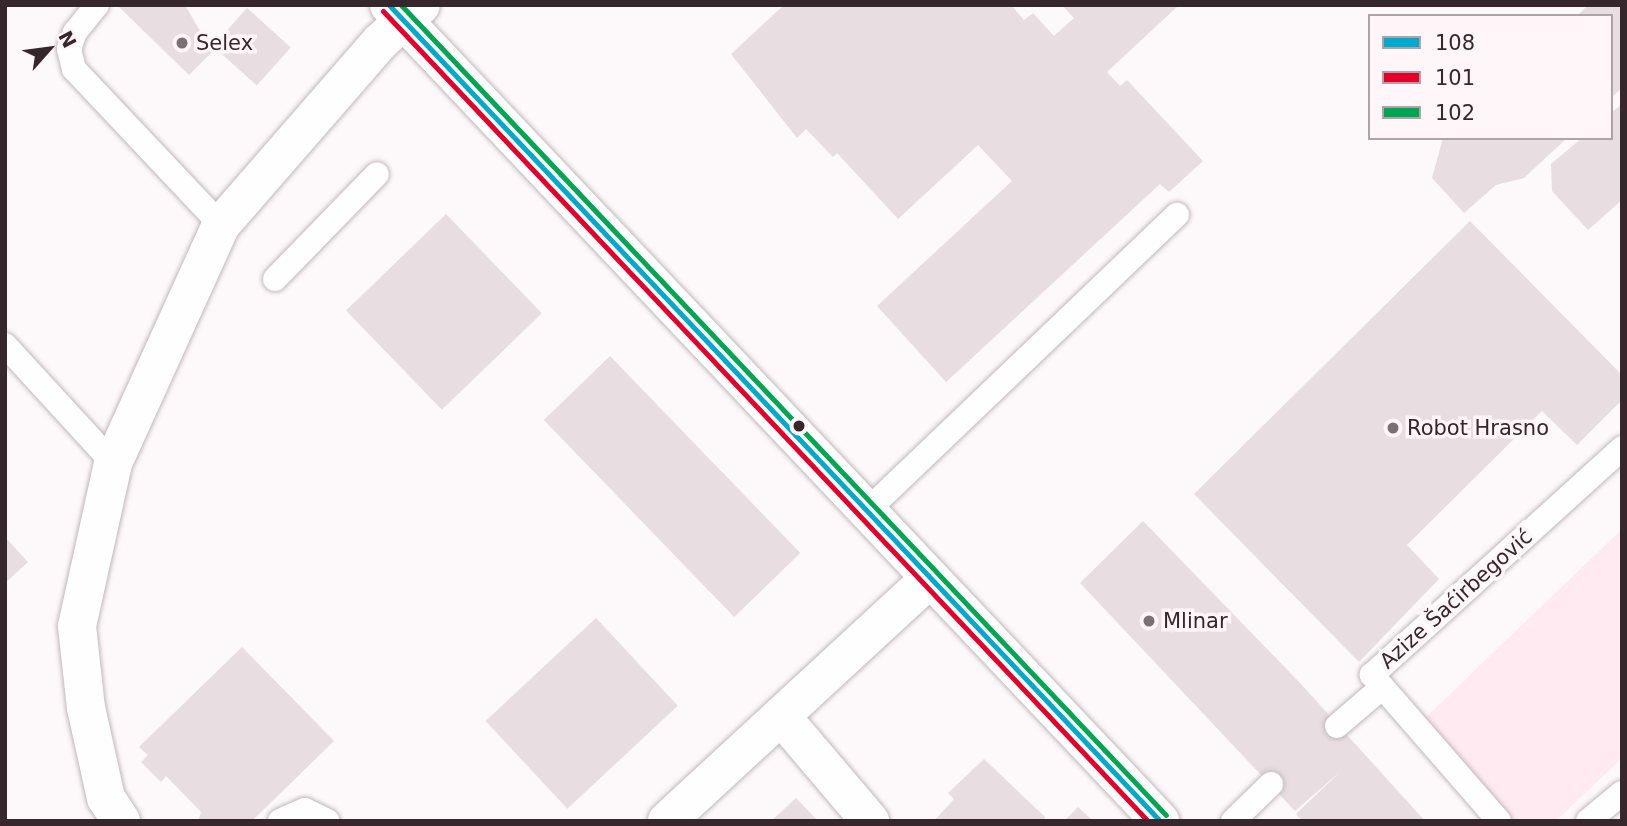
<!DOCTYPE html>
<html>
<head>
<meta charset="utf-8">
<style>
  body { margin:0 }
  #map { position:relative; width:1627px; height:826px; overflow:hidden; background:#fdf8fa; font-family:"DejaVu Sans",sans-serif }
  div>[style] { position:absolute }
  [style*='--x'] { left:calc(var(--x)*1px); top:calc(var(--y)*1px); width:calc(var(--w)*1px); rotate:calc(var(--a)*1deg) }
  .green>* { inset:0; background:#feeaf0 }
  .building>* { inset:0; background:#e8dde1; transform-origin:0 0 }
  .roads { filter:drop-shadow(0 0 2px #c1b8bb) drop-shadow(0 0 2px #c1b8bb) }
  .lane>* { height:24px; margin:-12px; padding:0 12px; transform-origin:12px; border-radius:12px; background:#fffefe }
  .street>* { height:38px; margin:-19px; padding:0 19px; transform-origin:19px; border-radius:19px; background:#fffefe }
  .secondary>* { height:38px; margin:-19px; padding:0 19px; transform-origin:19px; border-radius:19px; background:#fffefe }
  .bus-1>* { height:5px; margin:-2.5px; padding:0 2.5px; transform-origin:2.5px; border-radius:2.5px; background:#00a9ce }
  .bus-2>* { height:5px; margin:-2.5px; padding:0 2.5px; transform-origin:2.5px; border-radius:2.5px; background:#e4002b }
  .bus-3>* { height:5px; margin:-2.5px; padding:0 2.5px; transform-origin:2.5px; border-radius:2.5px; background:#00a651 }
  .dots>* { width:19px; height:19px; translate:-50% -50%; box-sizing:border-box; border:4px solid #fff6f9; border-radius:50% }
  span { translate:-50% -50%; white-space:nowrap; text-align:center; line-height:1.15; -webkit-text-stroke:7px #fff6f9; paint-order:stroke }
  .poi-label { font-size:21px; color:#36272c }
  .left { translate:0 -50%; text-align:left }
  .street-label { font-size:21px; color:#36272c }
  .frame { position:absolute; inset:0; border:7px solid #36272c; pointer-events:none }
  .legend { position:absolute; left:1368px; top:14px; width:245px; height:126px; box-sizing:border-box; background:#fff6f9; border:2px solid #afa3a7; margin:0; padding:9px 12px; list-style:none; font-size:21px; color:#36272c }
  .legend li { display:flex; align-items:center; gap:14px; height:35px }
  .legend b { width:35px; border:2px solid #afa3a7 }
  .north { position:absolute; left:14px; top:14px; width:70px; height:70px; -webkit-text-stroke:5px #fff6f9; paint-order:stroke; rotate:62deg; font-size:19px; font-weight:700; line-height:28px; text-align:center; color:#36272c }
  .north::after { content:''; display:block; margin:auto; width:24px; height:32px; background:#36272c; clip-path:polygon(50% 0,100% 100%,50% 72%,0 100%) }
</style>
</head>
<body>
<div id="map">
  <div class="green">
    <i style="clip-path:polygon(1622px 529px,1622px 758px,1556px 821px,1510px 821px,1416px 727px)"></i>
  </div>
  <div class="building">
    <i style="clip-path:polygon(117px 5px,185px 5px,212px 52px,189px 75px)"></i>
    <i style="clip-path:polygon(784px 5px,1011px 5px,1024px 20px,1033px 13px,1054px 36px,1074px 18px,1062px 5px,1179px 5px,1107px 72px,1120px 86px,1127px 80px,1203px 161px,1169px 192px,1160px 184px,946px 382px,877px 306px,1012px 181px,978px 145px,898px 219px,837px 153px,833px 157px,806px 129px,797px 138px,731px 54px)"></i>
    <i style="clip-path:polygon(1588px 5px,1622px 5px,1622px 88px,1611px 98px,1611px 16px,1577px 16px)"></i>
    <i style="left:247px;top:8px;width:59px;height:51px;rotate:42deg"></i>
    <i style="clip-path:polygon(1622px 104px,1622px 200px,1588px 230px,1552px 191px,1551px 164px,1582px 138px,1611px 138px,1611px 113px)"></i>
    <i style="clip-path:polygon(1443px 138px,1567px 138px,1524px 178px,1496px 185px,1464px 213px,1432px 178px)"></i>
    <i style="left:446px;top:214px;width:138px;height:139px;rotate:46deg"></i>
    <i style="clip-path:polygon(1470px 221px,1622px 375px,1622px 400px,1577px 445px,1542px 411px,1407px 545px,1439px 579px,1359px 662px,1194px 494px)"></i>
    <i style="left:610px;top:356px;width:274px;height:92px;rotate:46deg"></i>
    <i style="clip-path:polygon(1143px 521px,1300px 683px,1425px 821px,1302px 821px,1296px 814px,1341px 771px,1295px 811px,1080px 583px)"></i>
    <i style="clip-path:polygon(5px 537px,28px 562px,5px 583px)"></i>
    <i style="left:596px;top:618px;width:120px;height:151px;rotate:47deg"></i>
    <i style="clip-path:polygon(242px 647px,334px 741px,252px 821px,198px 821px,201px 812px,166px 776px,161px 782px,141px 762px,148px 755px,139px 747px)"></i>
    <i style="clip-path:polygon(984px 759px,1045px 817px,1044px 821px,934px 821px,954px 799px,948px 793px)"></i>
    <i style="clip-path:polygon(796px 798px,818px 821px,771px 821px)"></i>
    <i style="clip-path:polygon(1078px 807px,1090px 818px,1097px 821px,1064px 821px)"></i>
  </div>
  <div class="roads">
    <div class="lane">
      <i style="--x:97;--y:5;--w:35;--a:129"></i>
      <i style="--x:75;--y:32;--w:18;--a:109"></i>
      <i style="--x:69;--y:49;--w:21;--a:76"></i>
      <i style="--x:74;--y:69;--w:214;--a:46.7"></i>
      <i style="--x:275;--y:279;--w:146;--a:-45.8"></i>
      <i style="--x:5;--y:345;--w:160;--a:47.5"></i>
      <i style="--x:869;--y:509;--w:426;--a:-43.7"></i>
      <i style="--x:1337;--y:726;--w:55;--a:-40.6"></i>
      <i style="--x:280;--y:821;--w:27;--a:-24"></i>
      <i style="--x:305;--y:810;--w:25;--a:26"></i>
      <i style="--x:1233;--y:821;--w:53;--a:-44.2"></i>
      <i style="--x:1499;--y:821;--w:194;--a:-131"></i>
      <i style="--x:1372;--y:675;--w:338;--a:-42.2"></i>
      <i style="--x:1588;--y:821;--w:44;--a:-39.5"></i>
    </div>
    <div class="street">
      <i style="--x:781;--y:716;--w:138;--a:49.7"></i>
      <i style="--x:121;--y:821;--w:27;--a:-123"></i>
      <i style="--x:106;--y:798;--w:92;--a:-102.5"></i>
      <i style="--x:86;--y:708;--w:82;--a:-96.3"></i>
      <i style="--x:77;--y:626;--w:167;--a:-77.5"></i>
      <i style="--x:113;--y:463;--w:261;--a:-65.6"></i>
      <i style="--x:221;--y:225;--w:242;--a:-49"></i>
      <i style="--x:380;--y:42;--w:55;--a:-42.1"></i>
      <i style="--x:667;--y:821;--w:358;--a:-42.7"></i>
    </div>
    <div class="secondary">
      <i style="--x:389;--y:5;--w:1123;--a:46.62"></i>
    </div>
  </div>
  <div class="bus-1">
    <i style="--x:389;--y:5;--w:1123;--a:46.62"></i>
  </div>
  <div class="bus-2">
    <i style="--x:383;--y:11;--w:1114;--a:46.64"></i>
  </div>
  <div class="bus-3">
    <i style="--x:401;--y:5;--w:1114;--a:46.64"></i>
  </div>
  <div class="dots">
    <i style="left:182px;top:43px;background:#7c7074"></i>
    <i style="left:799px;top:426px;background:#36272c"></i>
    <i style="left:1393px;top:428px;background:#7c7074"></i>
    <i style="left:1149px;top:621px;background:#7c7074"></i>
  </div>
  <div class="poi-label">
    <span class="left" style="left:196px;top:43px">Selex</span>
    <span class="left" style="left:1407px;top:428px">Robot Hrasno</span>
    <span class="left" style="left:1163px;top:621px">Mlinar</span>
  </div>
  <div class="street-label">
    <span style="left:1456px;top:599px;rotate:-42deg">Azize Šaćirbegović</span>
  </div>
  <div class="frame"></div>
  <ul class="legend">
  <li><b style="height:9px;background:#00a9ce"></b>108</li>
  <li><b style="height:9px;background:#e4002b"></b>101</li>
  <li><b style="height:9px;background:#00a651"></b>102</li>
  </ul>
  <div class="north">N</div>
</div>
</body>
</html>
